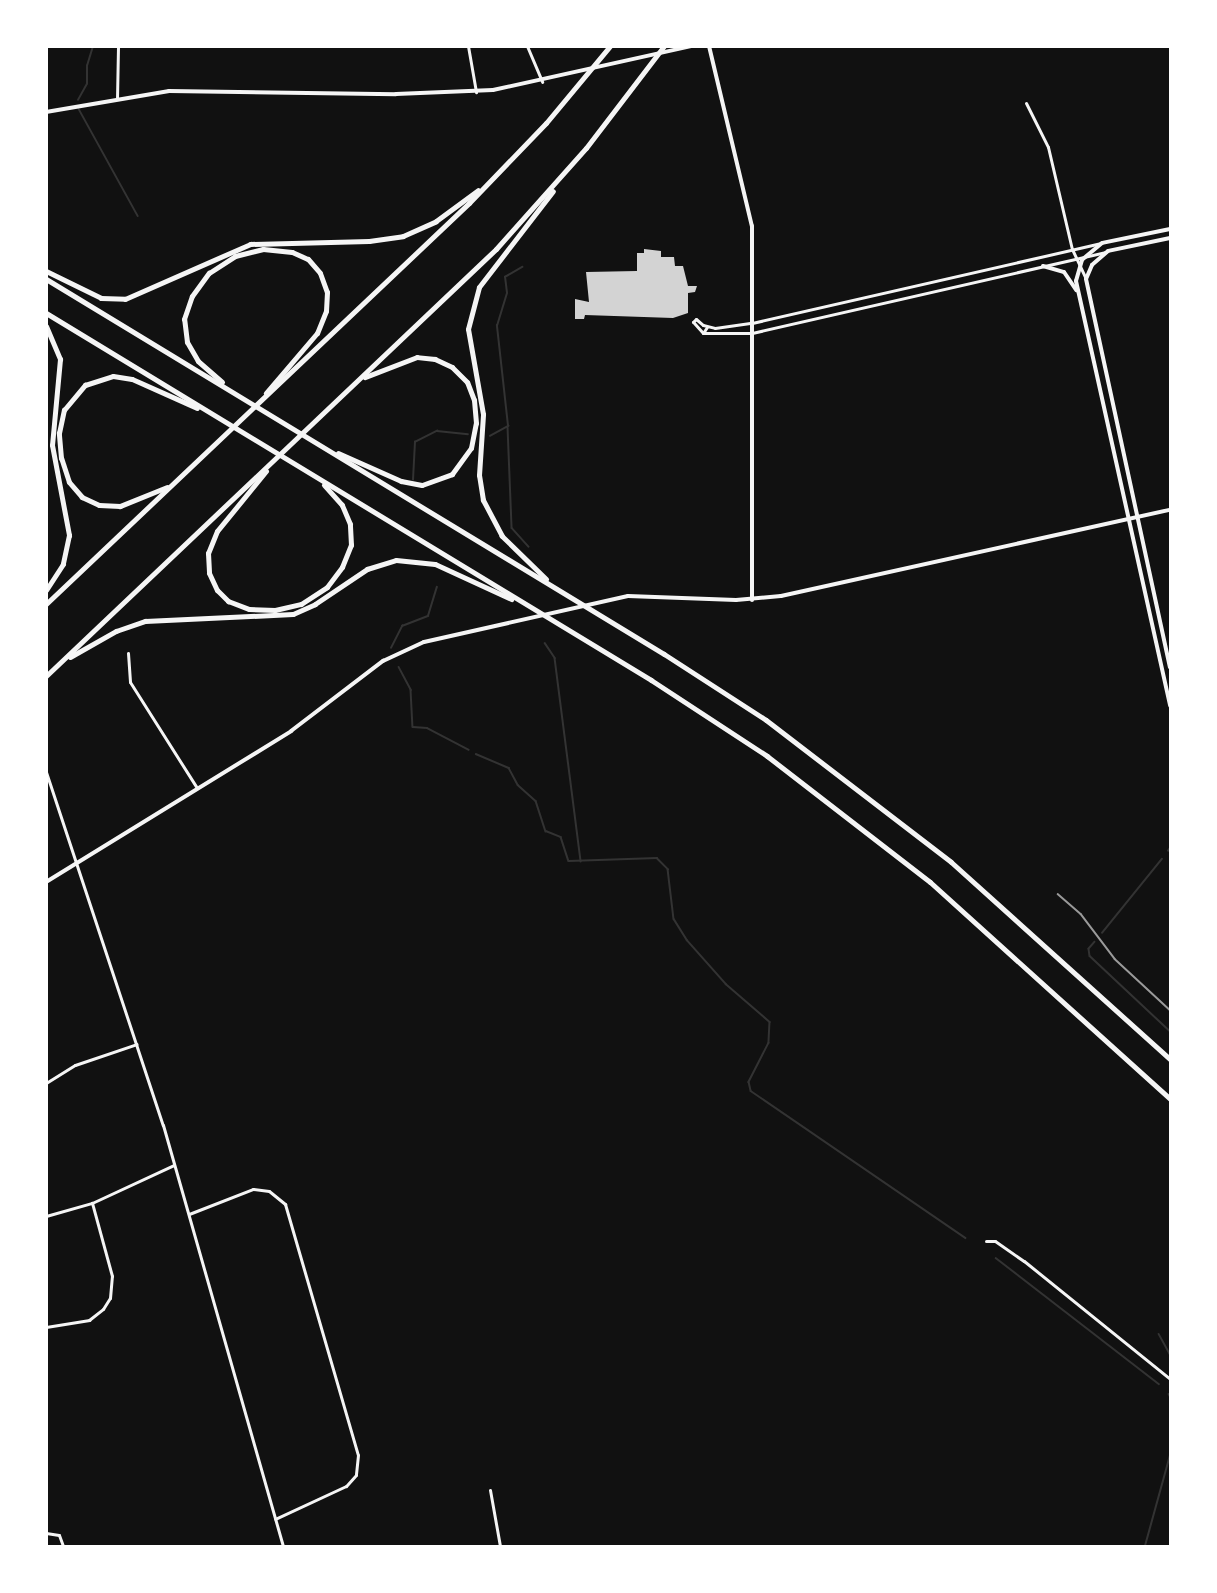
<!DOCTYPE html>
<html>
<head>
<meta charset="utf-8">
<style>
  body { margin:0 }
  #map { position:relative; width:1217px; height:1593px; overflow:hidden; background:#111; font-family:"Libre Baskerville",serif }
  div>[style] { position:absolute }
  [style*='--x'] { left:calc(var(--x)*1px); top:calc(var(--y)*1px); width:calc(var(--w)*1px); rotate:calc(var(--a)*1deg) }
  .stream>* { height:1.5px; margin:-0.75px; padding:0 0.75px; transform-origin:0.75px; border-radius:0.75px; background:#333 }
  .building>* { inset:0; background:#d3d3d3 }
  .minor>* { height:3px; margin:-1.5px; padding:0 1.5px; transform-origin:1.5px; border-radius:1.5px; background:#f5f5f5 }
  .tertiary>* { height:4px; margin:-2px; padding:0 2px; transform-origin:2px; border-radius:2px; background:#f5f5f5 }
  .secondary>* { height:4px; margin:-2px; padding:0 2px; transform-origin:2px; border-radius:2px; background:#f5f5f5 }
  .motorway>* { height:5px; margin:-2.5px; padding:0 2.5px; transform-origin:2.5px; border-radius:2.5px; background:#f5f5f5 }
  .rail>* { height:1.5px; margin:-0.75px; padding:0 0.75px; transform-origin:0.75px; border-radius:0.75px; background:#9a9a9a }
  span { translate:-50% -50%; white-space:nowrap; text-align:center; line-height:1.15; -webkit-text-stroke:6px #fff; paint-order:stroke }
  .frame { position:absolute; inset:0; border:48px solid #fff; pointer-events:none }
</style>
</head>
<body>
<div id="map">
  <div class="stream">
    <i style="--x:78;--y:100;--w:18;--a:-61"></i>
    <i style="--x:87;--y:84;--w:18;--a:-90"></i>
    <i style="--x:87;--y:66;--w:21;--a:-73"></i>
    <i style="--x:79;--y:109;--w:122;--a:61.1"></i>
    <i style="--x:508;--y:427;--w:101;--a:87.7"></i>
    <i style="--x:512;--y:528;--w:25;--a:48"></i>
    <i style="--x:490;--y:436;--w:21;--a:-29"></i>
    <i style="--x:508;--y:426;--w:101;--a:-96.3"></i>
    <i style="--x:497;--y:326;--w:34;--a:-73"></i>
    <i style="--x:507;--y:293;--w:16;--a:-97"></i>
    <i style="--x:505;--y:277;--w:20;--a:-30"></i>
    <i style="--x:413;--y:480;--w:38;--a:-87"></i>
    <i style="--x:415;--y:442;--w:25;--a:-27"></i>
    <i style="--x:437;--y:431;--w:31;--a:6"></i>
    <i style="--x:545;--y:643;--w:18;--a:56"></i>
    <i style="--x:555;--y:658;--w:205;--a:82.7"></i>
    <i style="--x:391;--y:648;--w:25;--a:-63"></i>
    <i style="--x:402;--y:626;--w:28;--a:-21"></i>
    <i style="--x:428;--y:616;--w:30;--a:-73"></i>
    <i style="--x:399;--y:667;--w:26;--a:62"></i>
    <i style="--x:411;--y:690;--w:37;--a:87"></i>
    <i style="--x:413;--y:727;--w:14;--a:4"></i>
    <i style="--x:427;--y:728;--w:47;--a:27.6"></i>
    <i style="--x:476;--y:754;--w:36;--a:23"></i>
    <i style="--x:509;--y:768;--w:19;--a:62"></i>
    <i style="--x:518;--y:785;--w:24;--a:42"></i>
    <i style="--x:536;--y:801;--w:32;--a:72"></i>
    <i style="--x:546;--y:831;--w:16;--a:22"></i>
    <i style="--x:561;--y:837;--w:25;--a:72"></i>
    <i style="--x:569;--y:861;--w:88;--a:-2"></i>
    <i style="--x:657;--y:858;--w:16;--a:45"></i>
    <i style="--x:668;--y:869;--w:50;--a:83.2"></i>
    <i style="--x:674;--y:919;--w:25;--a:58"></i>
    <i style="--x:687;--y:940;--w:59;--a:48.4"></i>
    <i style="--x:726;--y:984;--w:58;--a:40.8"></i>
    <i style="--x:770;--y:1022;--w:21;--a:93"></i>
    <i style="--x:769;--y:1043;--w:44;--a:117.1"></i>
    <i style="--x:749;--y:1082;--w:9;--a:77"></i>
    <i style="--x:751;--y:1091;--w:260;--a:34.4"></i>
    <i style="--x:1168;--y:851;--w:4;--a:-56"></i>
    <i style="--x:1102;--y:933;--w:95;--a:-51"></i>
    <i style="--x:1095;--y:942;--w:9;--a:131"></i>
    <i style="--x:1089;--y:949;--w:7;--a:82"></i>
    <i style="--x:1090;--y:956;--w:110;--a:43.2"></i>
    <i style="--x:996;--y:1258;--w:206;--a:37.7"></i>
    <i style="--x:1159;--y:1334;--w:23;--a:61"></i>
    <i style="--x:1169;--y:1394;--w:2;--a:63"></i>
    <i style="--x:1145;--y:1546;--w:94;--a:-74.6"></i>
  </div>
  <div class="building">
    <i style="clip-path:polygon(644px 249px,661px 251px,661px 257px,674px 257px,675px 266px,683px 266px,688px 286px,697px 286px,695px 292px,688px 293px,688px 313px,673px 318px,585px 315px,584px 319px,575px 319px,575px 299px,589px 302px,586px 272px,637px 271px,637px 253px,644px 253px)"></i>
  </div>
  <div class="minor">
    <i style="--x:468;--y:46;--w:47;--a:80.1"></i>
    <i style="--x:527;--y:46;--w:39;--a:67"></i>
    <i style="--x:117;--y:99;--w:53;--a:-88.9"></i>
    <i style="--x:1026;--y:103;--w:49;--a:63.4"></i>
    <i style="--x:1048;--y:147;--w:105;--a:76.8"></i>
    <i style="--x:1072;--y:249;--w:33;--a:65"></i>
    <i style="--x:707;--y:327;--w:7;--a:124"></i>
    <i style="--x:703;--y:333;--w:15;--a:-132"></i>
    <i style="--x:693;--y:322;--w:4;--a:-45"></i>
    <i style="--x:696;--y:319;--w:9;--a:41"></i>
    <i style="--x:703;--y:325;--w:12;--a:14"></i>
    <i style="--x:715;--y:328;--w:37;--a:-8"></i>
    <i style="--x:752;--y:323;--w:357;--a:-12.9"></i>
    <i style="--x:703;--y:333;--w:49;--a:0"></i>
    <i style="--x:752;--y:333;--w:363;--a:-12.9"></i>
    <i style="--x:128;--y:653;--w:29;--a:86"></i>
    <i style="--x:130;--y:682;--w:125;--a:57.7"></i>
    <i style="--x:46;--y:772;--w:372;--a:71.7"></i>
    <i style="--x:163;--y:1125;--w:438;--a:74.1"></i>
    <i style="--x:46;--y:1083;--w:34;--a:-32"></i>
    <i style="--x:75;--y:1065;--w:65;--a:-18.7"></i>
    <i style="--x:189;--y:1214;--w:69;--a:-21.3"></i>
    <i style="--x:253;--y:1189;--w:16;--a:7"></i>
    <i style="--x:269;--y:1191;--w:21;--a:39"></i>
    <i style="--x:285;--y:1204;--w:261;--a:73.8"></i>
    <i style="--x:358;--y:1455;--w:20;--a:96"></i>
    <i style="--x:356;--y:1475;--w:15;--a:132"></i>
    <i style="--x:346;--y:1486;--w:78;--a:155.1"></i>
    <i style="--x:46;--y:1216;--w:48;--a:-15.8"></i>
    <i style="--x:92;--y:1203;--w:90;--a:-24.9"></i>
    <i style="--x:986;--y:1241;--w:9;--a:0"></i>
    <i style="--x:995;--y:1241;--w:35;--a:35"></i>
    <i style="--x:1024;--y:1261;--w:188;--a:38.9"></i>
    <i style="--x:46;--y:1327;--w:44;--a:-9.2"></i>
    <i style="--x:89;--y:1320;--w:18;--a:-38"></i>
    <i style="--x:103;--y:1309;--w:13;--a:-58"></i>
    <i style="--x:110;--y:1298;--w:22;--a:-85"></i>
    <i style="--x:112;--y:1276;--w:76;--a:-105.3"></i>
    <i style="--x:490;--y:1490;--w:57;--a:79.9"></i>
    <i style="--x:46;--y:1533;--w:13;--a:9"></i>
    <i style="--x:59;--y:1535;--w:12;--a:70"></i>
  </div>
  <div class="tertiary">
    <i style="--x:709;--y:46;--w:185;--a:76.6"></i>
    <i style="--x:752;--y:226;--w:374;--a:90"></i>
    <i style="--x:1170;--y:229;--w:69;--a:168.4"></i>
    <i style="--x:1102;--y:243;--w:26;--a:140"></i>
    <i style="--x:1082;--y:260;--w:22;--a:106"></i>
    <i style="--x:1076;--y:281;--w:435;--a:77.5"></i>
    <i style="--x:1170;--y:238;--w:63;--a:168.2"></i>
    <i style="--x:1108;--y:251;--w:21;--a:139"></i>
    <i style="--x:1092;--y:265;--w:15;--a:113"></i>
    <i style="--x:1086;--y:279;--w:397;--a:77.8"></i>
    <i style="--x:1043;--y:266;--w:22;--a:16"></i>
    <i style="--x:1064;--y:272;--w:22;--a:56"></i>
    <i style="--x:46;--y:882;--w:288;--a:-31.6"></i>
    <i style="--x:291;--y:731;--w:116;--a:-37.3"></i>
    <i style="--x:383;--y:661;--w:45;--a:-24.9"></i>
    <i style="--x:424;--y:642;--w:209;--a:-12.7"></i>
    <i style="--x:628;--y:596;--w:108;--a:2.1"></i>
    <i style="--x:736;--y:600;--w:45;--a:-5.1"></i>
    <i style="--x:781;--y:596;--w:398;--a:-12.5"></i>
  </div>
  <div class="secondary">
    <i style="--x:46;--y:112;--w:125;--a:-9.7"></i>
    <i style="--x:169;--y:91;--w:227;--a:0.8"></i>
    <i style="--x:396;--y:94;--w:97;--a:-2.4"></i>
    <i style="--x:493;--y:90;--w:204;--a:-12.5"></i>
  </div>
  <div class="motorway">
    <i style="--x:46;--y:271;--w:61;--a:26.1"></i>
    <i style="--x:101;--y:298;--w:24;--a:2"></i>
    <i style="--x:125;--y:299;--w:137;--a:-23.7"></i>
    <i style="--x:250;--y:244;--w:119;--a:-1.4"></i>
    <i style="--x:369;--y:241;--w:34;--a:-8"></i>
    <i style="--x:403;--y:236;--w:36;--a:-24"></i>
    <i style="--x:436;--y:221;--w:52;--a:-36.4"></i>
    <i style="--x:46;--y:279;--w:723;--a:31.25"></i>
    <i style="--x:664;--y:654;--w:121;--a:32.9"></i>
    <i style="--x:766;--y:720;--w:233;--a:37.5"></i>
    <i style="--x:951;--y:862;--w:295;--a:42"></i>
    <i style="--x:46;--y:313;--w:708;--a:31.24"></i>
    <i style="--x:651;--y:680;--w:139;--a:33.2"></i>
    <i style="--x:767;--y:756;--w:206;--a:37.7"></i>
    <i style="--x:930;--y:882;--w:324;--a:42.1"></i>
    <i style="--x:46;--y:326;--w:36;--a:67"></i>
    <i style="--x:60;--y:359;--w:86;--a:95.3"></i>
    <i style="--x:52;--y:445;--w:92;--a:79.3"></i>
    <i style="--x:69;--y:535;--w:30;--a:102"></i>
    <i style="--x:63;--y:564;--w:31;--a:123"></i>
    <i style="--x:222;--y:382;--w:32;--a:-139"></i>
    <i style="--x:198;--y:361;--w:22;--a:-120"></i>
    <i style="--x:187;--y:342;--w:23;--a:-97"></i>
    <i style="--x:184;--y:319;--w:24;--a:-71"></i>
    <i style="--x:192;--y:296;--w:29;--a:-54"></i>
    <i style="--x:209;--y:273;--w:31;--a:-33"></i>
    <i style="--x:235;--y:256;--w:29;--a:-14"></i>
    <i style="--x:263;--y:249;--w:29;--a:6"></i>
    <i style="--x:292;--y:252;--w:17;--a:24"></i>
    <i style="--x:308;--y:259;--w:18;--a:49"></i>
    <i style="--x:320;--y:273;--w:20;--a:70"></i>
    <i style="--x:327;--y:292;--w:19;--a:93"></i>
    <i style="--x:326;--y:311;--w:24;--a:112"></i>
    <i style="--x:317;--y:333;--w:79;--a:130.4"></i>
    <i style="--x:338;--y:453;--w:69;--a:24"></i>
    <i style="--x:401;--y:481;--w:21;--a:11"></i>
    <i style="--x:422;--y:485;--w:32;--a:-20"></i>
    <i style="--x:452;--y:474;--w:32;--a:-54"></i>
    <i style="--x:471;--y:448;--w:25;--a:-79"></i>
    <i style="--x:476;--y:423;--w:23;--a:-95"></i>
    <i style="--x:474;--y:400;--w:19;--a:-111"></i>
    <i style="--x:467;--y:382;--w:21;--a:-135"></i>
    <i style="--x:452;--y:367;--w:19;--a:-155"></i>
    <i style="--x:435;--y:359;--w:18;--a:-174"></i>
    <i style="--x:417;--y:357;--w:56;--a:159"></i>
    <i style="--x:266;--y:471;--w:77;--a:129.2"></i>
    <i style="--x:217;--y:531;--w:24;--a:112"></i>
    <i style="--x:208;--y:553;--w:20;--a:87"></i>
    <i style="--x:209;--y:573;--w:19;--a:65"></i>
    <i style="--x:217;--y:590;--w:16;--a:45"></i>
    <i style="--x:228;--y:601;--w:22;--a:21"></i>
    <i style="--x:249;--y:609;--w:26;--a:2"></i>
    <i style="--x:275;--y:610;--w:27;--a:-13"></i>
    <i style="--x:301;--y:604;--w:31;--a:-33"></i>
    <i style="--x:327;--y:587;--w:25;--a:-53"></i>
    <i style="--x:342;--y:567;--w:24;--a:-68"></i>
    <i style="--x:351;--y:545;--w:21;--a:-93"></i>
    <i style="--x:350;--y:524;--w:21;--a:-113"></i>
    <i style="--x:342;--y:505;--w:27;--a:-132"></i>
    <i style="--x:167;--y:487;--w:51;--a:158"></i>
    <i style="--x:120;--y:506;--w:21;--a:-177"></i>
    <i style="--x:99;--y:505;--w:19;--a:-155"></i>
    <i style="--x:82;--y:497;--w:20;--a:-131"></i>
    <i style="--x:69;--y:482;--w:25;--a:-108"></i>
    <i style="--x:61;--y:458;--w:25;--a:-95"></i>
    <i style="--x:59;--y:433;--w:24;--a:-78"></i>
    <i style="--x:64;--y:410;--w:33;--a:-50"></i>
    <i style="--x:85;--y:385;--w:29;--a:-18"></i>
    <i style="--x:113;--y:376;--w:19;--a:9"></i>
    <i style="--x:132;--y:379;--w:71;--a:24"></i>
    <i style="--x:546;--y:579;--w:62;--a:-135.7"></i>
    <i style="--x:502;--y:536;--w:41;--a:-117.8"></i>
    <i style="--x:483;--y:500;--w:25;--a:-99"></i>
    <i style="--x:479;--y:475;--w:61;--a:-86.2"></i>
    <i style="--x:483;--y:414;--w:86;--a:-100"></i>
    <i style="--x:468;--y:329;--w:43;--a:-75.3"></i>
    <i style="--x:479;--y:287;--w:121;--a:-52.4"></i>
    <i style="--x:46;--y:604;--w:583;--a:-43.47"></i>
    <i style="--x:469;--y:203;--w:111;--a:-46.1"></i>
    <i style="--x:546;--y:123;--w:100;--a:-50.3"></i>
    <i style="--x:70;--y:657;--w:53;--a:-29.5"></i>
    <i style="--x:116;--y:631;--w:31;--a:-19"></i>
    <i style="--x:145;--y:621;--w:148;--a:-2.7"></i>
    <i style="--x:293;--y:614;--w:24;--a:-24"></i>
    <i style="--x:315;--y:604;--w:63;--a:-33.9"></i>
    <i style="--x:367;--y:569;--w:30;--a:-17"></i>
    <i style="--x:396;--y:560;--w:39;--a:6"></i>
    <i style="--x:435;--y:564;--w:84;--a:24.7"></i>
    <i style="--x:46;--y:676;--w:620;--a:-43.5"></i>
    <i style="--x:496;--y:249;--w:135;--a:-48.3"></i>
    <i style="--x:586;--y:148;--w:128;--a:-52.6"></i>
  </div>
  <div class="rail">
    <i style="--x:1058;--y:894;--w:30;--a:41"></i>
    <i style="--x:1081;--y:914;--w:56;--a:52.9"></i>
    <i style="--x:1115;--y:959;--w:75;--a:42.8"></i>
  </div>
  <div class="frame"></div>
</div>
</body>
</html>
